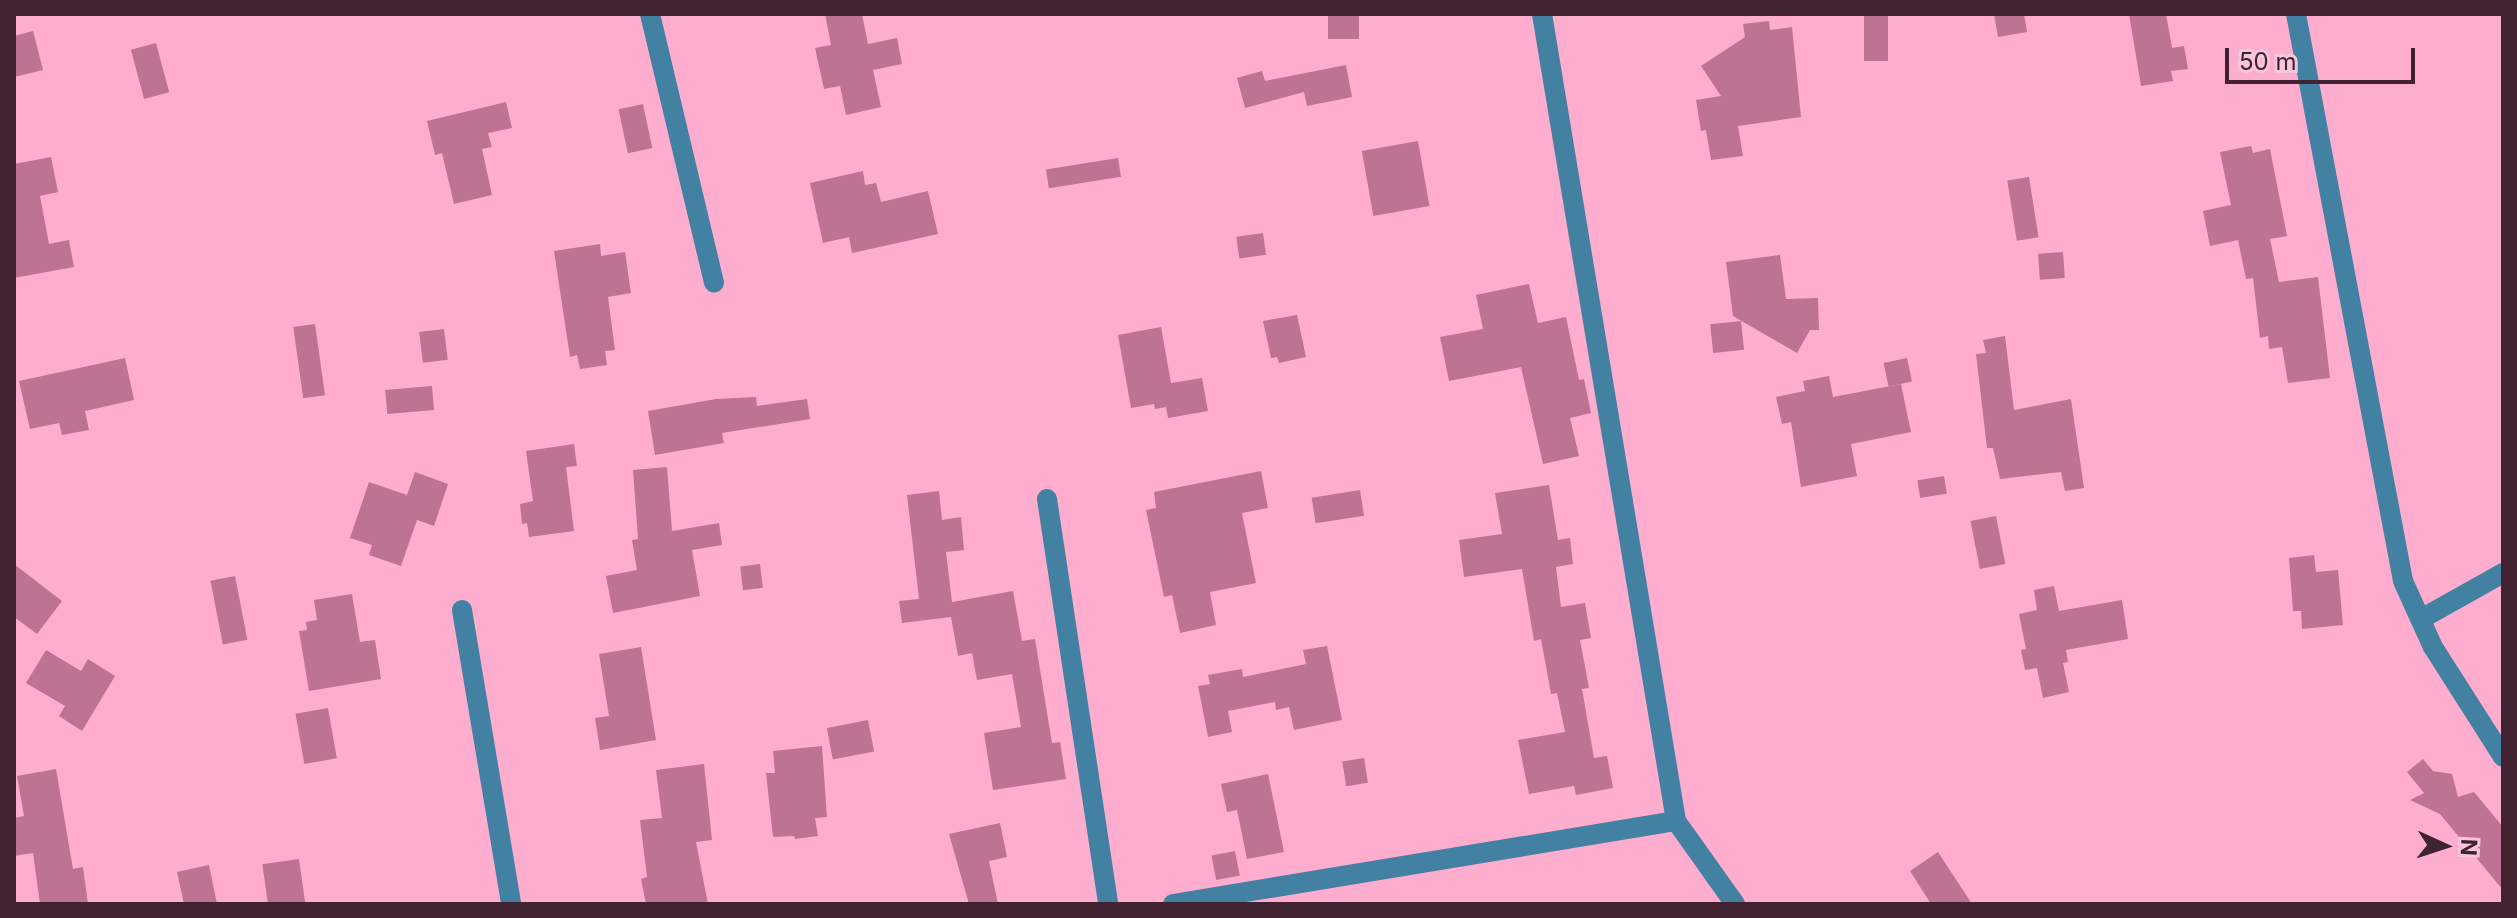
<!DOCTYPE html>
<html>
<head>
<meta charset="utf-8">
<style>
  body { margin:0 }
  #map { position:relative; width:2517px; height:918px; overflow:hidden; background:#feadcf; font-family:Inter,sans-serif }
  div>[style] { position:absolute }
  [style*='--x'] { left:calc(var(--x)*1px); top:calc(var(--y)*1px); width:calc(var(--w)*1px); rotate:calc(var(--a)*1deg) }
  .building>* { inset:0; background:#be7394; transform-origin:0 0 }
  .minor>* { height:20px; margin:-10px; padding:0 10px; transform-origin:10px; border-radius:10px; background:#4281a1 }
  span { translate:-50% -50%; white-space:nowrap; text-align:center; line-height:1.15; -webkit-text-stroke:6px #f7c6da; paint-order:stroke }
  .frame { position:absolute; inset:0; border:16px solid #412230; pointer-events:none }
  .north { position:absolute; left:2405px; top:806px; width:80px; height:80px; -webkit-text-stroke:6px #f7c6da; paint-order:stroke; rotate:93deg; font-size:22px; font-weight:700; line-height:32px; text-align:center; color:#412230 }
  .north::after { content:''; display:block; margin:auto; width:28px; height:36px; background:#412230; clip-path:polygon(50% 0,100% 100%,50% 72%,0 100%) }
  .scale { position:absolute; left:2225px; top:48px; width:190px; height:36px; box-sizing:border-box; border:4px solid #412230; border-top:0; padding-left:10px; font-size:24px; line-height:28px; white-space:nowrap; color:#412230; -webkit-text-stroke:6px #f7c6da; paint-order:stroke }
</style>
</head>
<body>
<div id="map">
  <div class="building">
    <i style="clip-path:polygon(825px 14px,862px 14px,868px 44px,897px 38px,902px 64px,873px 70px,881px 107px,846px 115px,840px 86px,824px 89px,815px 48px,831px 45px)"></i>
    <i style="left:1328px;top:14px;width:31px;height:25px"></i>
    <i style="left:1864px;top:14px;width:24px;height:47px"></i>
    <i style="clip-path:polygon(1994px 14px,2024px 14px,2027px 32px,1998px 37px)"></i>
    <i style="clip-path:polygon(2129px 14px,2166px 14px,2172px 48px,2184px 46px,2188px 69px,2171px 71px,2173px 81px,2141px 86px)"></i>
    <i style="clip-path:polygon(1769px 21px,1770px 30px,1792px 27px,1801px 117px,1738px 126px,1743px 156px,1711px 160px,1706px 130px,1701px 131px,1696px 100px,1721px 96px,1701px 66px,1745px 37px,1743px 24px)"></i>
    <i style="clip-path:polygon(33px 31px,43px 70px,14px 77px,14px 36px)"></i>
    <i style="left:156px;top:43px;width:51px;height:26px;rotate:75deg"></i>
    <i style="clip-path:polygon(1346px 65px,1352px 97px,1307px 106px,1304px 92px,1245px 108px,1237px 78px,1262px 71px,1265px 81px)"></i>
    <i style="clip-path:polygon(506px 102px,512px 128px,488px 133px,492px 147px,482px 149px,492px 195px,454px 204px,442px 153px,435px 155px,427px 121px)"></i>
    <i style="left:643px;top:104px;width:45px;height:25px;rotate:78deg"></i>
    <i style="left:1418px;top:141px;width:66px;height:57px;rotate:80deg"></i>
    <i style="clip-path:polygon(2251px 146px,2253px 153px,2270px 149px,2287px 236px,2270px 239px,2279px 282px,2318px 277px,2330px 378px,2288px 383px,2282px 347px,2269px 349px,2268px 336px,2260px 338px,2253px 278px,2246px 279px,2238px 240px,2210px 246px,2203px 211px,2231px 205px,2220px 152px)"></i>
    <i style="clip-path:polygon(51px 157px,58px 192px,40px 196px,49px 244px,69px 240px,74px 267px,14px 278px,14px 164px)"></i>
    <i style="left:1118px;top:158px;width:19px;height:73px;rotate:81deg"></i>
    <i style="clip-path:polygon(863px 171px,865px 185px,876px 183px,881px 202px,928px 191px,938px 234px,852px 253px,849px 237px,823px 243px,810px 183px)"></i>
    <i style="left:2029px;top:177px;width:61px;height:22px;rotate:81deg"></i>
    <i style="left:1263px;top:233px;width:22px;height:27px;rotate:82deg"></i>
    <i style="clip-path:polygon(600px 244px,601px 256px,625px 252px,631px 293px,608px 297px,615px 350px,605px 351px,607px 365px,580px 369px,577px 355px,570px 357px,554px 251px)"></i>
    <i style="left:2063px;top:252px;width:26px;height:25px;rotate:86deg"></i>
    <i style="clip-path:polygon(1780px 255px,1786px 299px,1818px 298px,1819px 330px,1810px 330px,1797px 353px,1733px 316px,1726px 262px)"></i>
    <i style="clip-path:polygon(1529px 284px,1538px 323px,1566px 317px,1579px 380px,1584px 379px,1591px 413px,1570px 418px,1579px 456px,1543px 464px,1521px 367px,1449px 381px,1440px 337px,1483px 329px,1476px 295px)"></i>
    <i style="clip-path:polygon(1297px 315px,1306px 357px,1279px 363px,1277px 357px,1271px 358px,1263px 321px)"></i>
    <i style="left:1741px;top:321px;width:29px;height:31px;rotate:84deg"></i>
    <i style="left:315px;top:324px;width:72px;height:22px;rotate:82deg"></i>
    <i style="clip-path:polygon(1161px 327px,1171px 383px,1202px 378px,1208px 411px,1168px 418px,1166px 407px,1155px 409px,1154px 404px,1131px 408px,1118px 335px)"></i>
    <i style="left:444px;top:329px;width:31px;height:25px;rotate:83deg"></i>
    <i style="clip-path:polygon(2005px 336px,2014px 410px,2071px 399px,2084px 488px,2065px 491px,2061px 472px,2000px 479px,1993px 448px,1987px 448px,1976px 354px,1986px 353px,1983px 340px)"></i>
    <i style="clip-path:polygon(125px 358px,134px 400px,85px 411px,89px 430px,62px 435px,59px 423px,30px 429px,19px 381px)"></i>
    <i style="left:1907px;top:358px;width:24px;height:24px;rotate:78deg"></i>
    <i style="clip-path:polygon(1829px 376px,1833px 397px,1901px 384px,1911px 432px,1851px 444px,1857px 476px,1801px 487px,1791px 422px,1782px 424px,1776px 397px,1805px 391px,1803px 381px)"></i>
    <i style="left:432px;top:386px;width:24px;height:47px;rotate:85deg"></i>
    <i style="clip-path:polygon(756px 397px,757px 406px,807px 399px,810px 419px,722px 433px,724px 443px,655px 455px,648px 411px,716px 399px)"></i>
    <i style="clip-path:polygon(574px 444px,577px 466px,566px 467px,574px 531px,529px 537px,527px 523px,522px 524px,520px 504px,533px 501px,526px 451px)"></i>
    <i style="clip-path:polygon(667px 467px,672px 531px,719px 523px,722px 545px,692px 550px,700px 596px,613px 613px,606px 576px,637px 570px,632px 540px,638px 539px,633px 470px)"></i>
    <i style="clip-path:polygon(1261px 471px,1268px 508px,1242px 513px,1256px 583px,1210px 592px,1216px 625px,1180px 633px,1172px 595px,1164px 597px,1146px 510px,1156px 508px,1154px 492px)"></i>
    <i style="clip-path:polygon(415px 472px,448px 484px,434px 526px,417px 520px,401px 566px,369px 555px,372px 545px,350px 538px,369px 482px,407px 495px)"></i>
    <i style="left:1944px;top:476px;width:18px;height:27px;rotate:81deg"></i>
    <i style="clip-path:polygon(1549px 485px,1558px 540px,1570px 538px,1573px 564px,1556px 567px,1561px 607px,1585px 603px,1591px 638px,1580px 640px,1589px 688px,1582px 689px,1594px 758px,1607px 756px,1613px 788px,1576px 795px,1574px 786px,1529px 794px,1518px 740px,1565px 732px,1557px 693px,1551px 694px,1541px 639px,1534px 641px,1522px 569px,1464px 577px,1459px 540px,1502px 534px,1495px 493px)"></i>
    <i style="left:1360px;top:490px;width:26px;height:49px;rotate:81deg"></i>
    <i style="clip-path:polygon(939px 491px,942px 520px,961px 517px,964px 550px,946px 552px,952px 602px,1013px 591px,1022px 641px,1035px 639px,1052px 743px,1060px 742px,1066px 779px,993px 790px,984px 733px,1021px 727px,1012px 674px,977px 680px,972px 653px,958px 656px,951px 617px,902px 623px,899px 601px,919px 599px,907px 495px)"></i>
    <i style="left:1996px;top:516px;width:49px;height:26px;rotate:79deg"></i>
    <i style="clip-path:polygon(2314px 555px,2316px 572px,2338px 570px,2343px 625px,2302px 629px,2301px 611px,2293px 611px,2289px 558px)"></i>
    <i style="clip-path:polygon(14px 564px,62px 601px,37px 634px,14px 617px)"></i>
    <i style="left:760px;top:564px;width:24px;height:20px;rotate:83deg"></i>
    <i style="left:235px;top:576px;width:65px;height:25px;rotate:79deg"></i>
    <i style="clip-path:polygon(2054px 586px,2059px 611px,2122px 600px,2128px 639px,2066px 650px,2068px 662px,2063px 663px,2069px 692px,2043px 698px,2037px 668px,2025px 670px,2021px 650px,2026px 649px,2019px 614px,2037px 610px,2034px 590px)"></i>
    <i style="clip-path:polygon(352px 594px,360px 642px,375px 640px,381px 679px,309px 691px,299px 631px,307px 630px,306px 622px,317px 620px,314px 600px)"></i>
    <i style="clip-path:polygon(1327px 646px,1342px 720px,1294px 730px,1289px 707px,1276px 710px,1275px 702px,1228px 711px,1232px 732px,1208px 737px,1198px 686px,1210px 684px,1208px 675px,1242px 669px,1243px 677px,1306px 664px,1303px 650px)"></i>
    <i style="clip-path:polygon(641px 647px,656px 740px,600px 750px,595px 718px,609px 716px,599px 654px)"></i>
    <i style="clip-path:polygon(46px 650px,81px 671px,88px 659px,115px 676px,82px 731px,59px 716px,65px 706px,26px 683px)"></i>
    <i style="left:328px;top:708px;width:51px;height:33px;rotate:80deg"></i>
    <i style="left:868px;top:720px;width:32px;height:42px;rotate:79deg"></i>
    <i style="clip-path:polygon(822px 746px,827px 817px,815px 818px,818px 836px,795px 839px,794px 836px,773px 837px,766px 773px,775px 773px,773px 751px)"></i>
    <i style="left:1364px;top:758px;width:25px;height:22px;rotate:81deg"></i>
    <i style="clip-path:polygon(2423px 759px,2433px 771px,2452px 774px,2458px 797px,2474px 792px,2503px 827px,2503px 890px,2440px 814px,2410px 800px,2424px 793px,2407px 772px)"></i>
    <i style="clip-path:polygon(704px 764px,712px 840px,696px 842px,708px 904px,646px 904px,641px 879px,647px 877px,640px 820px,662px 818px,656px 770px)"></i>
    <i style="clip-path:polygon(56px 769px,73px 869px,83px 867px,88px 904px,40px 904px,33px 853px,14px 856px,14px 818px,24px 816px,17px 776px)"></i>
    <i style="clip-path:polygon(1268px 774px,1284px 852px,1247px 859px,1237px 810px,1227px 812px,1221px 784px)"></i>
    <i style="clip-path:polygon(1000px 823px,1007px 857px,989px 861px,998px 904px,969px 904px,949px 834px)"></i>
    <i style="left:1235px;top:851px;width:25px;height:24px;rotate:79deg"></i>
    <i style="clip-path:polygon(1938px 852px,1972px 904px,1931px 904px,1910px 871px)"></i>
    <i style="left:299px;top:859px;width:45px;height:37px;rotate:82deg"></i>
    <i style="clip-path:polygon(209px 865px,217px 904px,184px 904px,177px 872px)"></i>
  </div>
  <div class="minor">
    <i style="--x:650;--y:14;--w:276;--a:76.6"></i>
    <i style="--x:1542;--y:14;--w:818;--a:80.57"></i>
    <i style="--x:1676;--y:821;--w:102;--a:54.6"></i>
    <i style="--x:2296;--y:14;--w:577;--a:79.31"></i>
    <i style="--x:2403;--y:581;--w:72;--a:65.6"></i>
    <i style="--x:2433;--y:647;--w:130;--a:57.5"></i>
    <i style="--x:1047;--y:499;--w:410;--a:81.4"></i>
    <i style="--x:462;--y:610;--w:298;--a:80.5"></i>
    <i style="--x:2421;--y:619;--w:94;--a:-29.3"></i>
    <i style="--x:1173;--y:904;--w:510;--a:-9.37"></i>
  </div>
  <div class="frame"></div>
  <div class="north">N</div>
  <div class="scale">50 m</div>
</div>
</body>
</html>
